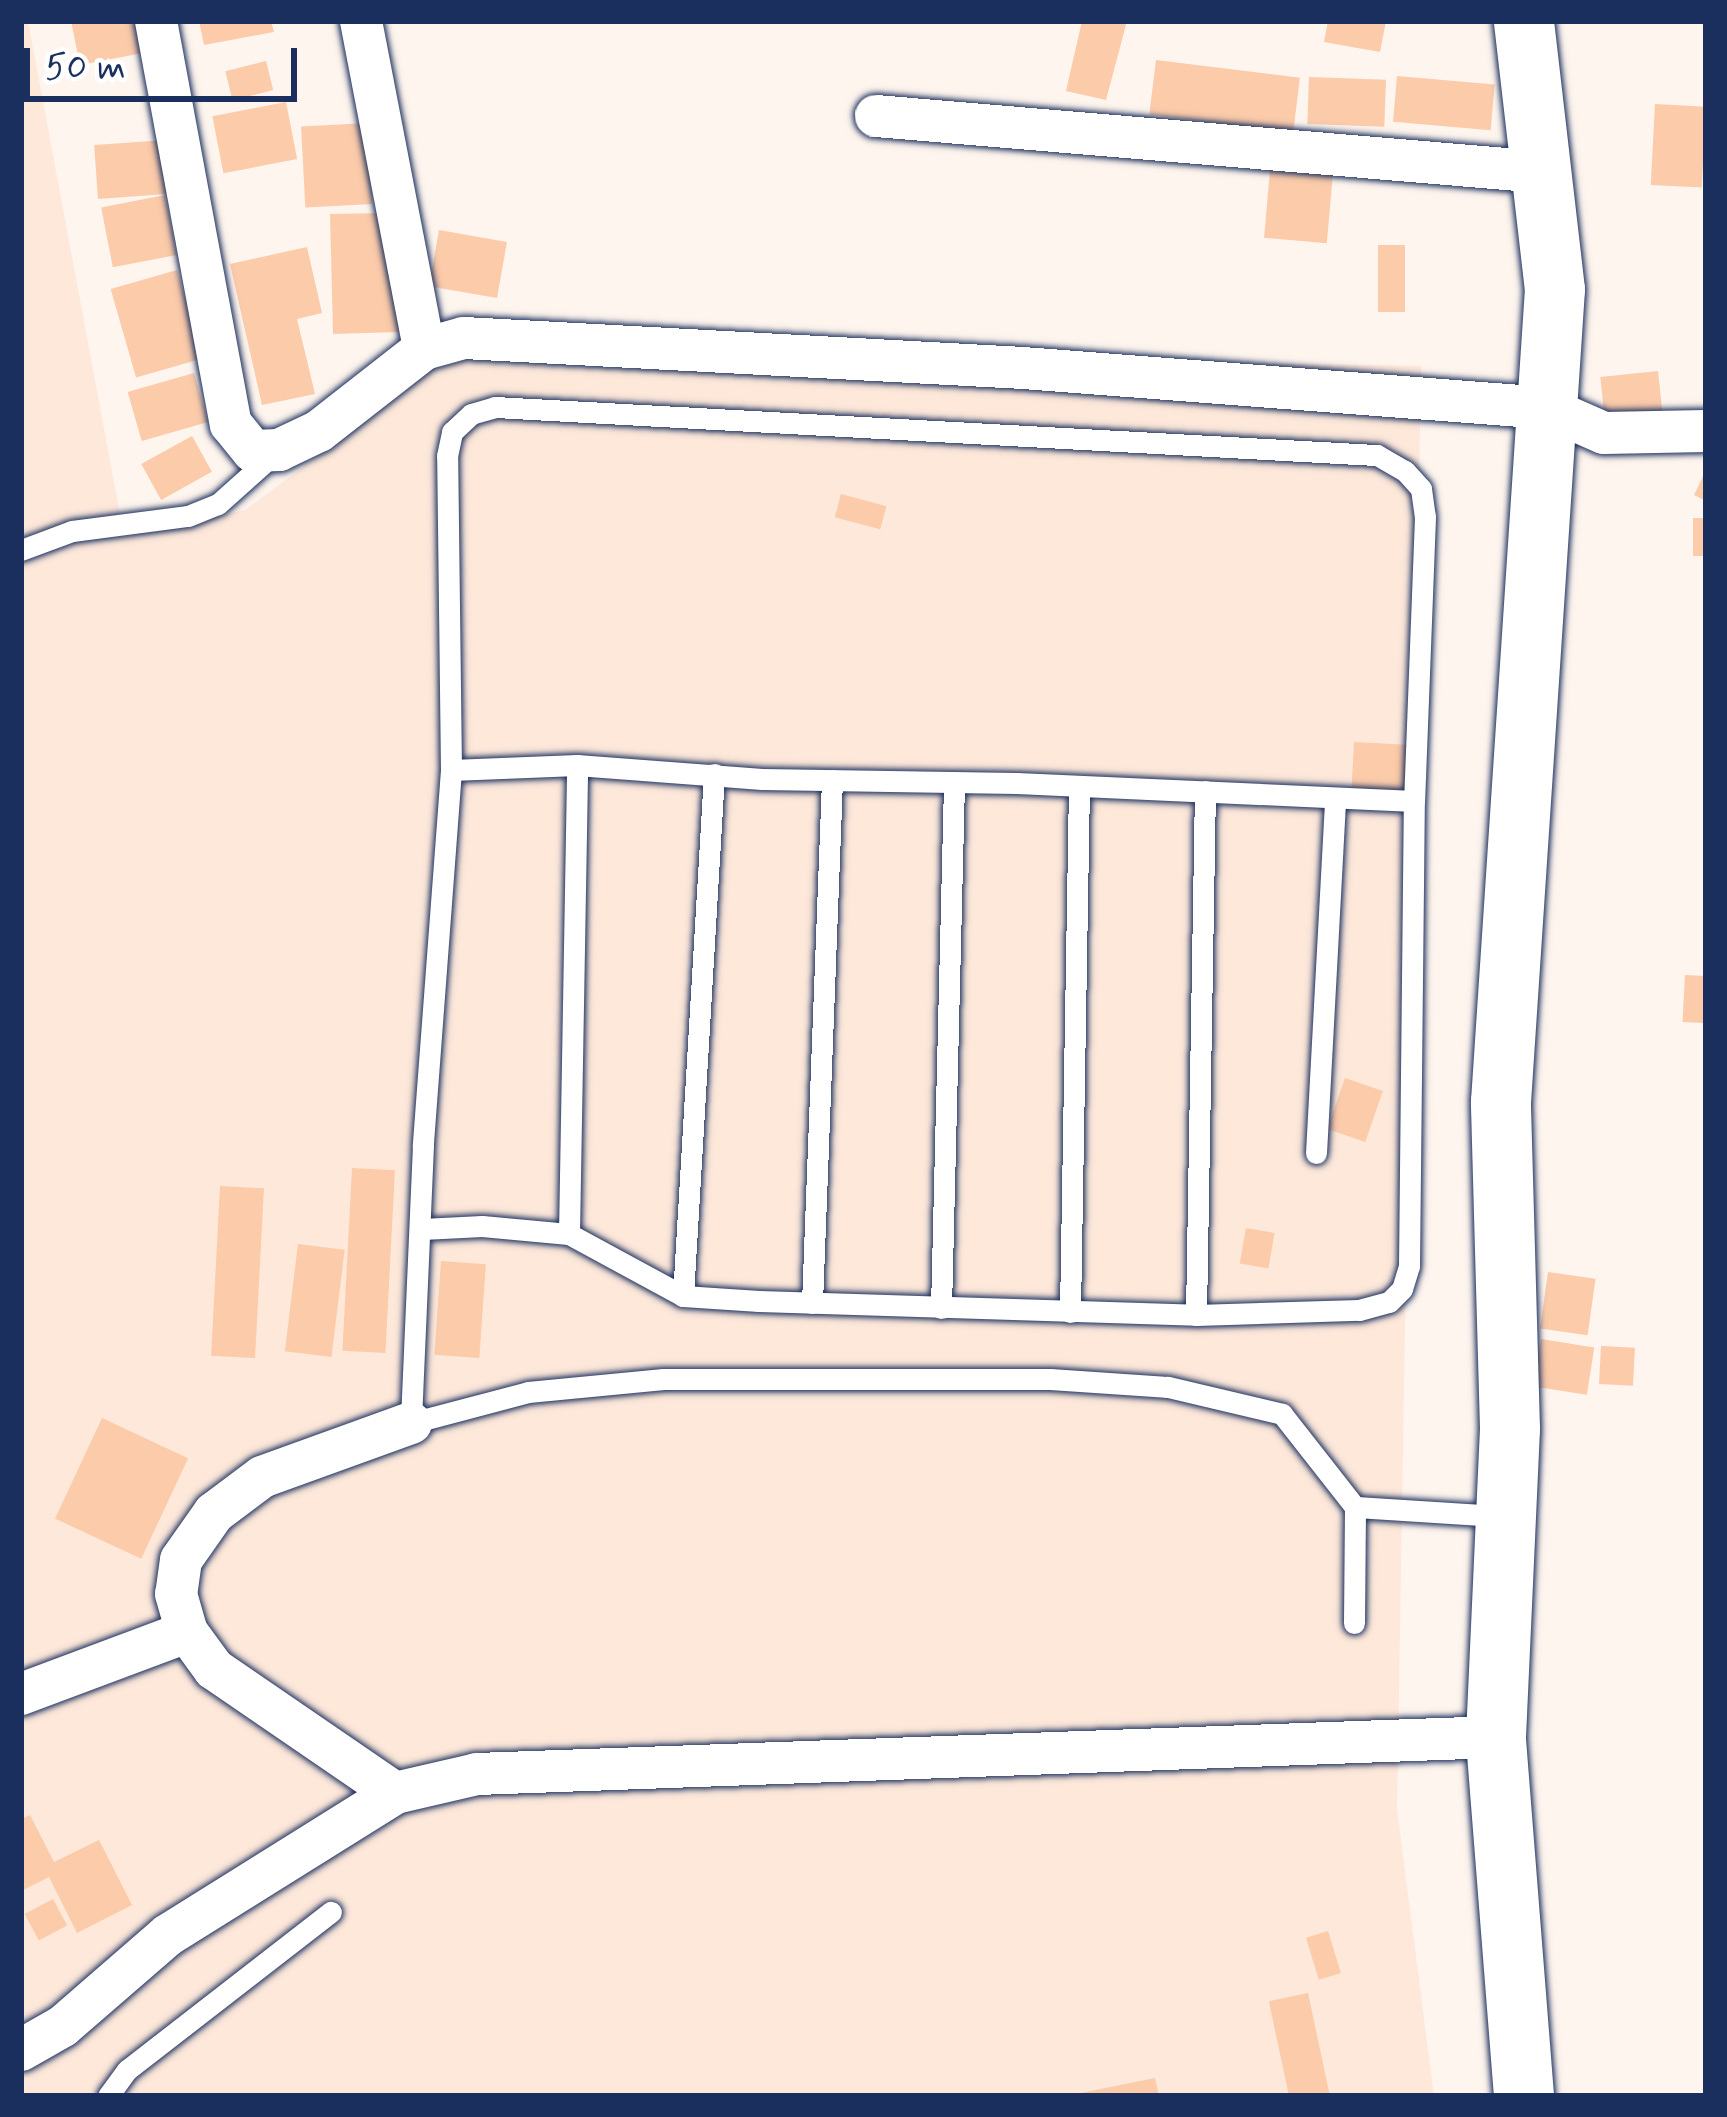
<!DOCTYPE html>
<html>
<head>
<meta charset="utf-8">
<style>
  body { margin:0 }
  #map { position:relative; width:1727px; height:2117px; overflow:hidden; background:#fef5ee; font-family:Mynerve,sans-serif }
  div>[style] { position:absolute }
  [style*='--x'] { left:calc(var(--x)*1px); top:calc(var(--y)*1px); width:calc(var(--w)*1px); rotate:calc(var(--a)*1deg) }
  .built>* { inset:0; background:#fde8da }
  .building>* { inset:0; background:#fbcbaa; transform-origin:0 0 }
  .roads { filter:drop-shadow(0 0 3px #1b2f5e) drop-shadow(0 0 3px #1b2f5e) }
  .lane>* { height:21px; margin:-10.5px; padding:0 10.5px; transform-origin:10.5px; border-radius:10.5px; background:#fff }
  .street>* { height:42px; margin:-21px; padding:0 21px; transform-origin:21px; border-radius:21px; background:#fff }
  .secondary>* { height:60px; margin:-30px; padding:0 30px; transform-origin:30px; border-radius:30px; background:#fff }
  span { translate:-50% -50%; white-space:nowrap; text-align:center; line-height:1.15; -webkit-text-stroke:9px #fff; paint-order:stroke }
  .frame { position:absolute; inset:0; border:24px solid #1b2f5e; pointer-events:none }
  .scale { position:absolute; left:24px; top:48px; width:273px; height:54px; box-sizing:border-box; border:6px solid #1b2f5e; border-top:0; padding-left:15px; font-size:36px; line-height:42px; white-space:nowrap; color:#1b2f5e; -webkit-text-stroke:9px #fff; paint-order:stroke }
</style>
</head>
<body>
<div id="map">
  <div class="built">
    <i style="clip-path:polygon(21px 21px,28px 21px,124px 536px,245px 510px,406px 391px,446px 349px,1421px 366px,1397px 1809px,1434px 2096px,21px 2096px)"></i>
  </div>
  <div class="building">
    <i style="clip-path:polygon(71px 21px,147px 21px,153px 51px,80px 65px)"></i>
    <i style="clip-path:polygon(199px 21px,271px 21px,274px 32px,204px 45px)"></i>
    <i style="clip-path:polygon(1082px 21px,1127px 21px,1106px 100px,1066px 91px)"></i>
    <i style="clip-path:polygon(1328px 21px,1386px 21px,1380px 52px,1324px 42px)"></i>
    <i style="left:1156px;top:60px;width:145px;height:55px;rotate:7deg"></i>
    <i style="left:266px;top:61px;width:30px;height:42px;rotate:76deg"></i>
    <i style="left:1397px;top:76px;width:98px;height:46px;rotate:5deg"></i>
    <i style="left:1309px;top:77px;width:77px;height:47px;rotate:2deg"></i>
    <i style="left:286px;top:102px;width:58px;height:75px;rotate:79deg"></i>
    <i style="left:1655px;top:104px;width:51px;height:81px;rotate:3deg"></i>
    <i style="left:368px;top:123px;width:81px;height:67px;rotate:87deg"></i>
    <i style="left:166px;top:140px;width:54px;height:72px;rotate:86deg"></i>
    <i style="left:1270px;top:170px;width:63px;height:68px;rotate:5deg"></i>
    <i style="left:165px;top:195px;width:61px;height:65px;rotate:79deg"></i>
    <i style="clip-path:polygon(387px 213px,389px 282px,399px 282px,399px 332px,333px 334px,330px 214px)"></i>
    <i style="left:439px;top:230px;width:69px;height:57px;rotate:10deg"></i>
    <i style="left:1378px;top:245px;width:27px;height:67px"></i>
    <i style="clip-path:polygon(307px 247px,322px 313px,297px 319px,315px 394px,262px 405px,230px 264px)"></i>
    <i style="left:177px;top:270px;width:92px;height:69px;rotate:74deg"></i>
    <i style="left:1658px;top:371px;width:44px;height:58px;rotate:84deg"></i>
    <i style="left:194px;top:373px;width:51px;height:69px;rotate:74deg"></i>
    <i style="left:192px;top:436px;width:41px;height:58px;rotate:61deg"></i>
    <i style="clip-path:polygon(1706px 470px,1706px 501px,1694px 495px)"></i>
    <i style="left:841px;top:494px;width:47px;height:24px;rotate:15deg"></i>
    <i style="left:1693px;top:518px;width:13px;height:38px"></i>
    <i style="left:1354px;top:742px;width:57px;height:46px;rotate:3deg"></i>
    <i style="left:1685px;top:975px;width:21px;height:47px;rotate:3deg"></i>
    <i style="left:1345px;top:1078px;width:40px;height:54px;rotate:19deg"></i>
    <i style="left:352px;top:1168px;width:43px;height:183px;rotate:3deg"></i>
    <i style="left:220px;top:1186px;width:44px;height:170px;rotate:3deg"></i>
    <i style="left:1246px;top:1228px;width:29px;height:36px;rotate:10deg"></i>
    <i style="left:298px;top:1244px;width:47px;height:108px;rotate:7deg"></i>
    <i style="left:441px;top:1261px;width:45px;height:94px;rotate:4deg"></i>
    <i style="left:1548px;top:1272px;width:48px;height:57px;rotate:8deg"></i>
    <i style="left:1541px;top:1339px;width:54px;height:48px;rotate:9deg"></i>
    <i style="left:1601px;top:1346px;width:34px;height:38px;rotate:3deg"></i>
    <i style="left:102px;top:1418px;width:95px;height:111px;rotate:25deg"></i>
    <i style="clip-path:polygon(30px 1815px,54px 1862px,99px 1840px,132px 1905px,77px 1933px,49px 1877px,21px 1891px,21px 1819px)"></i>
    <i style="left:53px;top:1899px;width:30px;height:32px;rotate:62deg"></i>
    <i style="left:1328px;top:1931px;width:44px;height:23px;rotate:73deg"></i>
    <i style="left:1308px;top:1993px;width:105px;height:40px;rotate:78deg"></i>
    <i style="clip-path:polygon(1155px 2078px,1159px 2096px,1076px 2096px,1076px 2094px)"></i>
  </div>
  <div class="roads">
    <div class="lane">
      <i style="--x:21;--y:550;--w:54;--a:-20.4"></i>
      <i style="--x:72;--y:531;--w:117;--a:-7.4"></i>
      <i style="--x:188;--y:516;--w:32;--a:-22"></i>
      <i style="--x:218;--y:504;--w:75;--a:-41.8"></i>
      <i style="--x:451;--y:770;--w:314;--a:-90.7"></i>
      <i style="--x:447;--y:456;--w:25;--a:-78"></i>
      <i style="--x:452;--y:432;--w:26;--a:-43"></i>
      <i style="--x:471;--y:414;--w:25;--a:-16"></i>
      <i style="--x:495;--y:407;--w:883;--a:3.12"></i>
      <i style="--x:1377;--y:455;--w:32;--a:30"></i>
      <i style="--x:1405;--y:471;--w:24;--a:48"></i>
      <i style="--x:1421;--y:489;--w:28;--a:82"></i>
      <i style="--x:1425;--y:517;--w:284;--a:92.2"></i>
      <i style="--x:1316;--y:1153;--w:353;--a:-86.9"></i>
      <i style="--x:422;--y:1229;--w:60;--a:-2.9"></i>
      <i style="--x:482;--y:1226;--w:87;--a:5.3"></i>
      <i style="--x:569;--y:1234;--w:130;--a:28.5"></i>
      <i style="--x:683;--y:1296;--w:76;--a:3.8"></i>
      <i style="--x:759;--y:1301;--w:437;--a:1.8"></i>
      <i style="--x:1196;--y:1315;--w:163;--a:-1.8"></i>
      <i style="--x:1359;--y:1310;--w:31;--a:-15"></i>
      <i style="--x:1389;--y:1302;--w:18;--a:-45"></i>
      <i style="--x:1402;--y:1289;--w:24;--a:-73"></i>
      <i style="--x:1409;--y:1266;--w:465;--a:-89.4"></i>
      <i style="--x:1414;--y:801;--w:398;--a:-177.4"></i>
      <i style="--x:1016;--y:783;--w:254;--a:-179.1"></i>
      <i style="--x:762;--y:779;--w:186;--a:-175.7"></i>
      <i style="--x:577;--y:765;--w:126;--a:177.7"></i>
      <i style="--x:451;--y:770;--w:376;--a:94.3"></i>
      <i style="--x:423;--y:1145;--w:278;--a:92.5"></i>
      <i style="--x:411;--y:1423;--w:121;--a:-14.8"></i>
      <i style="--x:528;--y:1392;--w:136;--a:-5.5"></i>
      <i style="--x:663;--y:1379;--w:387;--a:0"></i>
      <i style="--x:1050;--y:1379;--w:118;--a:3.9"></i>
      <i style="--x:1168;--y:1387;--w:117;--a:13.3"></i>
      <i style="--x:1282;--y:1414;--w:118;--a:51.9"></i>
      <i style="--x:1355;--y:1507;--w:144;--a:3.6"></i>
      <i style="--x:569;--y:1234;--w:469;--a:-89"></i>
      <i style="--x:683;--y:1296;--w:523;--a:-86.6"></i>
      <i style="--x:812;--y:1303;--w:523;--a:-87.81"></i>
      <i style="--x:941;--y:1308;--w:526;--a:-88.58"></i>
      <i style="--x:1070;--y:1312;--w:526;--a:-89.02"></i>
      <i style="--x:1196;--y:1315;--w:524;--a:-89.02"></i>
      <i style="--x:1354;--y:1623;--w:116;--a:-89.5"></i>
      <i style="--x:108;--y:2096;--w:32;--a:-54"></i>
      <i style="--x:127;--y:2070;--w:258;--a:-37.8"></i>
    </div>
    <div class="street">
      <i style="--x:156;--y:21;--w:410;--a:79.5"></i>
      <i style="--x:231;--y:424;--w:35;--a:51"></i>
      <i style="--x:253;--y:451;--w:26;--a:-2"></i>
      <i style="--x:279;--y:450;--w:44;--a:-25.4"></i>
      <i style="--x:319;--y:431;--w:133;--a:-38"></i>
      <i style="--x:424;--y:349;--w:41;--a:-15.4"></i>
      <i style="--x:464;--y:338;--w:560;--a:3.07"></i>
      <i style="--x:1023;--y:368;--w:526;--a:4.37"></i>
      <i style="--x:1547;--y:408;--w:62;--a:23.7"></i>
      <i style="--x:1604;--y:433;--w:102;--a:-1.1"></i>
      <i style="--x:361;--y:21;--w:334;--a:79.1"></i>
      <i style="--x:876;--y:116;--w:667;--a:4.81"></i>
      <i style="--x:411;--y:1423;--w:158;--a:160.1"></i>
      <i style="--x:262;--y:1477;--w:60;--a:143.1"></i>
      <i style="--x:214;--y:1513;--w:57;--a:125.1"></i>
      <i style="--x:181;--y:1560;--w:34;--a:98"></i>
      <i style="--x:176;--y:1594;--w:40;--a:74"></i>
      <i style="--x:187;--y:1632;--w:46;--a:53.9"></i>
      <i style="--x:214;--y:1669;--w:219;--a:34.4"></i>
      <i style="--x:395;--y:1793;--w:84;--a:-13"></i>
      <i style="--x:477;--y:1774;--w:1020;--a:-2.08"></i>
      <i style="--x:21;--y:1694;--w:177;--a:-20.5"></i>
      <i style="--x:21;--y:2050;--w:48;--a:-29.7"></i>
      <i style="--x:63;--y:2026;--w:139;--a:-40.9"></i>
      <i style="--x:168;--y:1935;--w:268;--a:-32"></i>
    </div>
    <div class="secondary">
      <i style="--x:1524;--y:2096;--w:360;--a:-94.5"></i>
      <i style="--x:1496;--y:1737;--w:308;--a:-87.4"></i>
      <i style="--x:1510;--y:1429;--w:327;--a:-91.6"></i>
      <i style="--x:1501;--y:1102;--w:814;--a:-86.2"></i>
      <i style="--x:1555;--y:290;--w:271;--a:-96.6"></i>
    </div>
  </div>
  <div class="frame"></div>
  <div class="scale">50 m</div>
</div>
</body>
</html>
